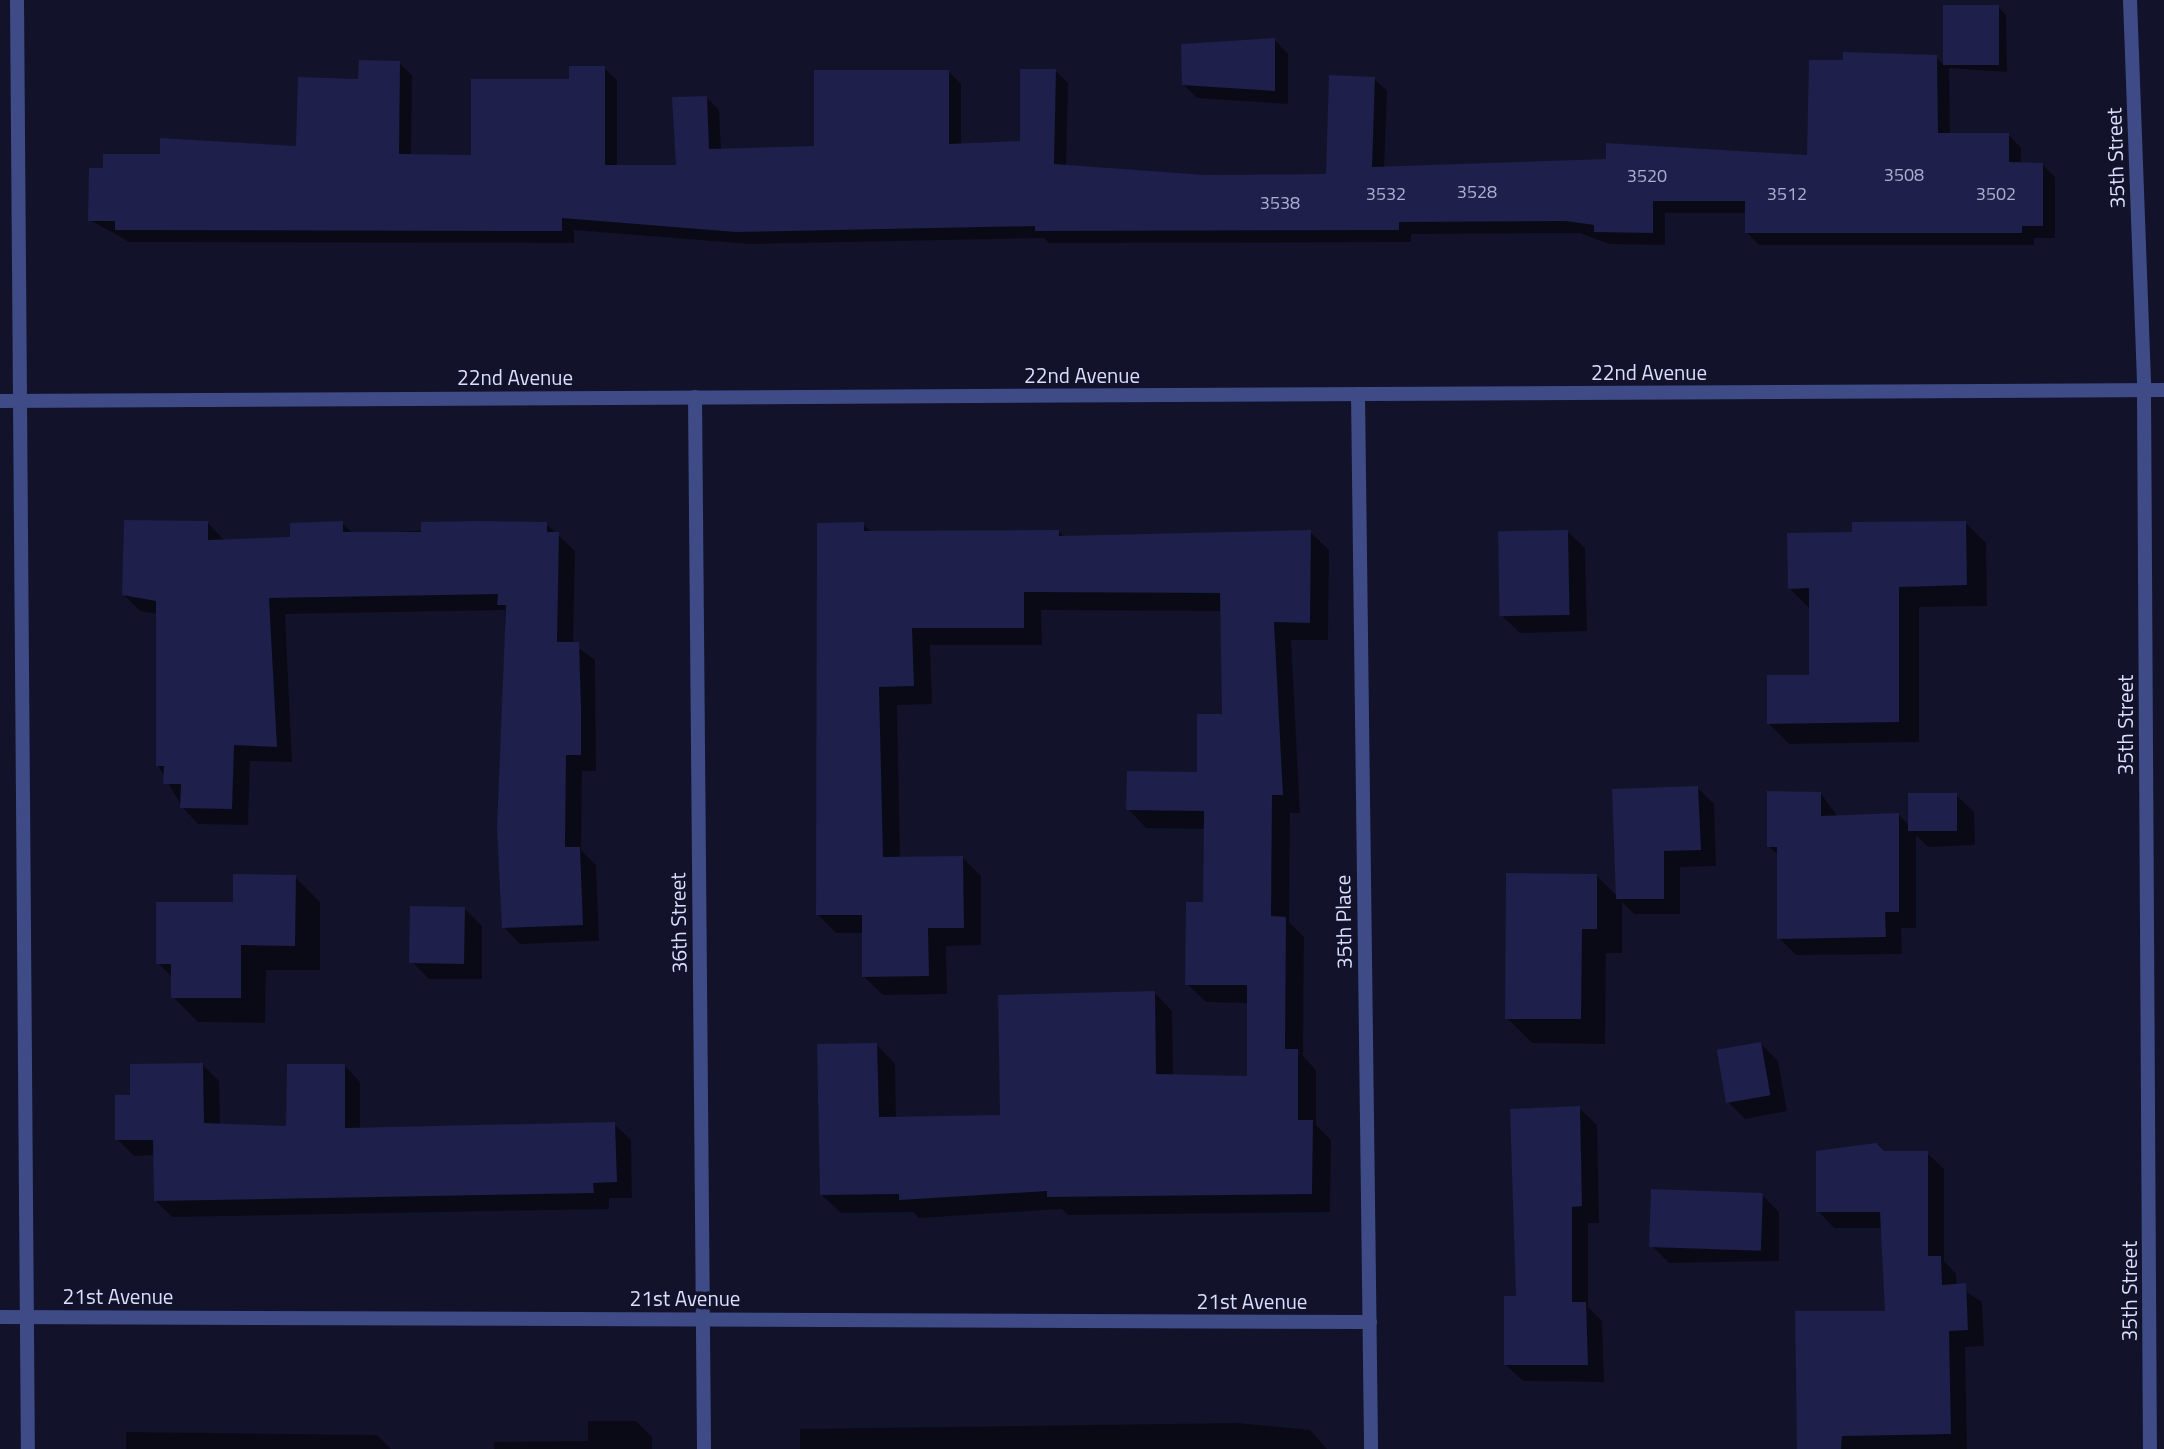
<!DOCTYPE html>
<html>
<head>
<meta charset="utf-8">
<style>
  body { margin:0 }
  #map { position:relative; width:2164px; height:1449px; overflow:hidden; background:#12132a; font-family:"Titillium Web",sans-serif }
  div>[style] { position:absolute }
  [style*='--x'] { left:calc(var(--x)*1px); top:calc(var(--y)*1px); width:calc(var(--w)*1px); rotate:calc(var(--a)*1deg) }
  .shadow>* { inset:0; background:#0007 }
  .building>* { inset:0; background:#1e1f4a; transform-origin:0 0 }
  .minor>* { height:14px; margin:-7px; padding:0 7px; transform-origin:7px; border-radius:7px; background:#3e4b87 }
  .tertiary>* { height:14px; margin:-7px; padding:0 7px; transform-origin:7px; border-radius:7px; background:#3e4b87 }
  span { translate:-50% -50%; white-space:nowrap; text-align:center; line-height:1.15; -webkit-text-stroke:7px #12132a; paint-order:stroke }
  .number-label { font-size:18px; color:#acafd1 }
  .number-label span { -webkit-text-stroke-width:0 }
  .street-label { font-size:21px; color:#dbdffe }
</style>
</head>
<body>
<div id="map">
  <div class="shadow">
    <i style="clip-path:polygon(1945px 7px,1998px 7px,2006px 15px,2007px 72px,1949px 68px,1950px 135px,2009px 135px,2021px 148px,2021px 164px,2042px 164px,2055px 177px,2055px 238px,2034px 238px,2034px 245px,1759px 245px,1747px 233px,1747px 213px,1665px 213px,1665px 245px,1609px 244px,1580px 233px,1411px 234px,1411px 242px,1049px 243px,1044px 238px,750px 244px,574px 230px,574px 243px,129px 242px,90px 220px,104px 170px,161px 156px,297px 148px,360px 81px,399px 63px,412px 75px,411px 156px,473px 157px,571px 81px,604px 68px,617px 80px,617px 167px,677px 167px,706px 97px,719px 110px,721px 150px,816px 147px,948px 71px,961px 84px,961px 145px,1022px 143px,1055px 70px,1068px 83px,1066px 167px,1205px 177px,1327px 176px,1374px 79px,1387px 91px,1384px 169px,1809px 157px,1936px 57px,1945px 66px)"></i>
    <i style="clip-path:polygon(1275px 40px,1288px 54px,1288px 104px,1197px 98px,1183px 84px)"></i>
    <i style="clip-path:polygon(1965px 522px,1986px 543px,1987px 606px,1919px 607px,1919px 742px,1789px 744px,1768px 723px,1811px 677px,1811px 610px,1789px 588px,1854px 533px)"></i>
    <i style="clip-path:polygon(208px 523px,224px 540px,292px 538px,342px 523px,354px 534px,546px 524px,575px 551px,573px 644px,595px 660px,596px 771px,582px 771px,581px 850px,596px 865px,599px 941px,520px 944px,504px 927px,505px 610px,285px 614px,292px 762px,250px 761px,248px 825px,198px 824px,182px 807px,158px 765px,158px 614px,140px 611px,124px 595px)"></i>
    <i style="clip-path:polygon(863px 524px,872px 533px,1059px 531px,1065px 538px,1310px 532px,1329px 550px,1328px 640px,1291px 640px,1300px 813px,1290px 813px,1289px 922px,1304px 937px,1303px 1056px,1316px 1070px,1316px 1125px,1331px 1140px,1330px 1212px,1068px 1215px,1062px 1209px,919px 1218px,913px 1212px,841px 1213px,822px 1195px,877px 1045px,895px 1064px,896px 1118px,1002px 1117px,1154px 992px,1172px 1011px,1173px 1076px,1248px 1078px,1248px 1003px,1206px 1002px,1187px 984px,1205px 904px,1206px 829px,1146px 828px,1128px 809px,1199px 773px,1224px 716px,1222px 611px,1041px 610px,1042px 645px,930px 645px,932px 704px,897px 705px,900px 858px,962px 857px,981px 876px,981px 945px,946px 946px,947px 994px,883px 995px,864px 977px,864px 933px,836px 933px,818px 915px)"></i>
    <i style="clip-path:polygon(1567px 531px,1585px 548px,1587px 631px,1520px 633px,1502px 616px)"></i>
    <i style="clip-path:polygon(1698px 788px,1714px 804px,1716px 866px,1680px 867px,1680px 914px,1634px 914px,1622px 902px,1622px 953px,1606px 953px,1605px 1044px,1532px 1043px,1507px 1018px,1597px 876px,1618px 897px)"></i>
    <i style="clip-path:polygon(1821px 794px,1838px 817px,1899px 815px,1911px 827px,1956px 795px,1974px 812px,1975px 845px,1928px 847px,1916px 835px,1916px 928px,1901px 928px,1902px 954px,1796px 955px,1779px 938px,1779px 856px,1768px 846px)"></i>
    <i style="clip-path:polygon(295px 877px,320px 902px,320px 970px,266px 970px,265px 1023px,198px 1022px,173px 997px,173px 978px,158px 963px,235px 904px)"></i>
    <i style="clip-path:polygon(465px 909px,482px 926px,482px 979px,429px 979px,412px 962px)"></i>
    <i style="clip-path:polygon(1761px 1044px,1778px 1061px,1787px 1111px,1745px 1119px,1728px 1102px)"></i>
    <i style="clip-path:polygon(202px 1064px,219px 1081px,220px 1126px,288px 1128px,344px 1065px,360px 1082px,360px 1130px,614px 1124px,631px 1140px,632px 1198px,609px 1198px,609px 1209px,172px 1217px,156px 1201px,155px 1155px,134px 1156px,117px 1139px,132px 1096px)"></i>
    <i style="clip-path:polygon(1579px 1108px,1597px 1125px,1599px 1223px,1588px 1223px,1588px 1307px,1602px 1321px,1604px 1382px,1523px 1381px,1505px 1364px,1518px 1298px)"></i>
    <i style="clip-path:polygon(1884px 1153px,1927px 1153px,1944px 1169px,1944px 1261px,1956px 1274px,1957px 1286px,1982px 1302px,1984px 1346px,1965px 1347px,1967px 1449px,1799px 1449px,1887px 1313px,1883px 1228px,1834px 1228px,1818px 1211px)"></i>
    <i style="clip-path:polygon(1762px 1195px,1779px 1212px,1779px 1261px,1669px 1263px,1652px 1246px)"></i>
    <i style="clip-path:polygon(588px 1421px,636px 1421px,652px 1437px,652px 1449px,494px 1449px,494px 1442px,588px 1441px)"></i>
    <i style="clip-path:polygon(1238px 1423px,1310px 1430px,1327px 1449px,800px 1449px,800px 1429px)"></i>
    <i style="clip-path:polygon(126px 1432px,377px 1435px,391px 1449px,126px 1449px)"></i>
  </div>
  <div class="building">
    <i style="left:1943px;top:5px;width:56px;height:60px"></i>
    <i style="clip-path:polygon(1275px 38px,1275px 91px,1182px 85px,1181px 44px)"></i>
    <i style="clip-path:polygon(1843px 52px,1937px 55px,1938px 133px,2009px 133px,2009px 162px,2043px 163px,2043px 226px,2022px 226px,2022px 233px,1745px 233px,1745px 201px,1653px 201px,1653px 233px,1594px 232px,1594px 225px,1566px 221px,1399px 222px,1399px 230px,1035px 231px,1035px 226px,736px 232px,562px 218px,562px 231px,115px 230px,115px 221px,88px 221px,89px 168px,103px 168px,103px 154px,160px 154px,160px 138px,296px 146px,298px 77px,358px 79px,359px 60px,400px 61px,399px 154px,471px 155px,471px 79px,569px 79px,569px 66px,605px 66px,605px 165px,676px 165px,672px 97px,707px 96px,709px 149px,814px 146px,814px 70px,949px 70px,949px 144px,1020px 141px,1020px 69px,1056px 69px,1054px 164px,1205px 175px,1326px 174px,1329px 75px,1375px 77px,1372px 167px,1606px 159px,1606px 143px,1807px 155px,1809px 60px,1843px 60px)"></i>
    <i style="clip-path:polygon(124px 520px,208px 521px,208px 540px,290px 537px,290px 523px,343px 521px,343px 532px,421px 532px,421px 522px,479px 521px,547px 522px,547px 532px,559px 532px,557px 642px,579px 642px,581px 708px,581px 755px,566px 755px,565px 847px,580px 847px,583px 925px,502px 928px,497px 828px,506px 605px,497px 605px,498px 594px,269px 598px,277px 747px,234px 745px,232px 809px,180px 808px,181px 784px,163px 784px,164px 766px,156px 766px,156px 601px,122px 595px)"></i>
    <i style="clip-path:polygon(1966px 521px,1967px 585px,1899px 587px,1899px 722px,1767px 724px,1767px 675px,1809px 675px,1809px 588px,1788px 589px,1787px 533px,1852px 532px,1852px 522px)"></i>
    <i style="clip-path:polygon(864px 522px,864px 531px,1059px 530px,1059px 536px,1311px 530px,1310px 623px,1274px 622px,1283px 795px,1272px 795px,1271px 916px,1286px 917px,1285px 1049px,1298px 1049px,1298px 1120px,1313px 1120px,1312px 1194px,1047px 1197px,1047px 1191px,899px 1200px,899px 1194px,820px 1195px,817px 1044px,877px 1043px,879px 1117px,1000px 1115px,998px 995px,1155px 991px,1156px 1074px,1247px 1076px,1247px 985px,1185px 985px,1186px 902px,1203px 902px,1204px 811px,1126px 810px,1127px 771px,1197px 772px,1197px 714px,1222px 714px,1220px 593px,1024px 592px,1024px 628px,912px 628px,914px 686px,879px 687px,883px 857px,963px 856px,964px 928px,928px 928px,929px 976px,862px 977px,862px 915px,816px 915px,817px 523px)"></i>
    <i style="left:1568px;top:530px;width:85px;height:70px;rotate:89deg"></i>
    <i style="clip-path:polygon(1698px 786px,1701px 850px,1664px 851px,1664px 899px,1616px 899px,1612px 789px)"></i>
    <i style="clip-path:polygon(1767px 791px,1821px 792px,1821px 816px,1899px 813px,1899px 912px,1885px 912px,1886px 937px,1777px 939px,1777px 847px,1767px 847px)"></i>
    <i style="left:1908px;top:793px;width:49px;height:38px"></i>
    <i style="clip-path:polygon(1506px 873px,1597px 874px,1597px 929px,1582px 929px,1581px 1019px,1505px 1019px)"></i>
    <i style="clip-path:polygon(233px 874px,296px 875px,295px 946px,241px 945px,241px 998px,171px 998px,171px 964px,156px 964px,156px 902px,233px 902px)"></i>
    <i style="left:410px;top:906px;width:55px;height:57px;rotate:1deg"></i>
    <i style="left:1761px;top:1042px;width:54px;height:45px;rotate:80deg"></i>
    <i style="clip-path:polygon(203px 1063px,204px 1123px,286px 1126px,287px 1064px,345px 1064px,345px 1128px,615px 1122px,617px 1182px,593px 1183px,594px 1193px,154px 1201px,153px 1140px,115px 1140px,115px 1095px,130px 1095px,130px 1064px)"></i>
    <i style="clip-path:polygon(1580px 1106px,1582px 1206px,1572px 1207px,1572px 1302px,1586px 1302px,1588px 1365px,1504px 1365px,1504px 1296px,1516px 1296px,1510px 1109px)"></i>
    <i style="clip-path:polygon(1876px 1143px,1884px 1151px,1928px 1151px,1928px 1256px,1941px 1256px,1942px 1285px,1966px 1283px,1968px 1330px,1949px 1331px,1951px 1434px,1842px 1436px,1841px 1449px,1797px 1449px,1795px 1311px,1885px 1311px,1880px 1212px,1816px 1212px,1816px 1151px)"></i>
    <i style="left:1651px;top:1189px;width:112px;height:58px;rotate:2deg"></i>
  </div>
  <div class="minor">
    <i style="--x:17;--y:0;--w:1449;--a:89.57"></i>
    <i style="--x:2130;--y:0;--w:390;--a:87.9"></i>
    <i style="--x:2144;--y:390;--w:1059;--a:89.68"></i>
    <i style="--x:1358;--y:394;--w:1055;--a:89.29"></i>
    <i style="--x:695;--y:397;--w:1052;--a:89.51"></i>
    <i style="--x:0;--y:1317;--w:1370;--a:0.21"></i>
  </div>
  <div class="tertiary">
    <i style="--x:0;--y:401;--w:2164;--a:-0.29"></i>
  </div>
  <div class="number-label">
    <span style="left:1904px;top:175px">3508</span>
    <span style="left:1647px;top:176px">3520</span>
    <span style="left:1477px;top:192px">3528</span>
    <span style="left:1386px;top:194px">3532</span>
    <span style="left:1787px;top:194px">3512</span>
    <span style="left:1996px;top:194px">3502</span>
    <span style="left:1280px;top:203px">3538</span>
  </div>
  <div class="street-label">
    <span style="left:2115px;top:158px;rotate:-92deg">35th Street</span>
    <span style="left:1649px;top:372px">22nd Avenue</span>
    <span style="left:1082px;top:375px">22nd Avenue</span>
    <span style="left:515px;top:377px">22nd Avenue</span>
    <span style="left:2125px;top:725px;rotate:-90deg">35th Street</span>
    <span style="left:1343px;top:922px;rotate:-91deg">35th Place</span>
    <span style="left:678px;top:923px;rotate:-91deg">36th Street</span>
    <span style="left:2129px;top:1291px;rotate:-90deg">35th Street</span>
    <span style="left:118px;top:1296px">21st Avenue</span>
    <span style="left:685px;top:1298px">21st Avenue</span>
    <span style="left:1252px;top:1301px">21st Avenue</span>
  </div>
</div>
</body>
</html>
